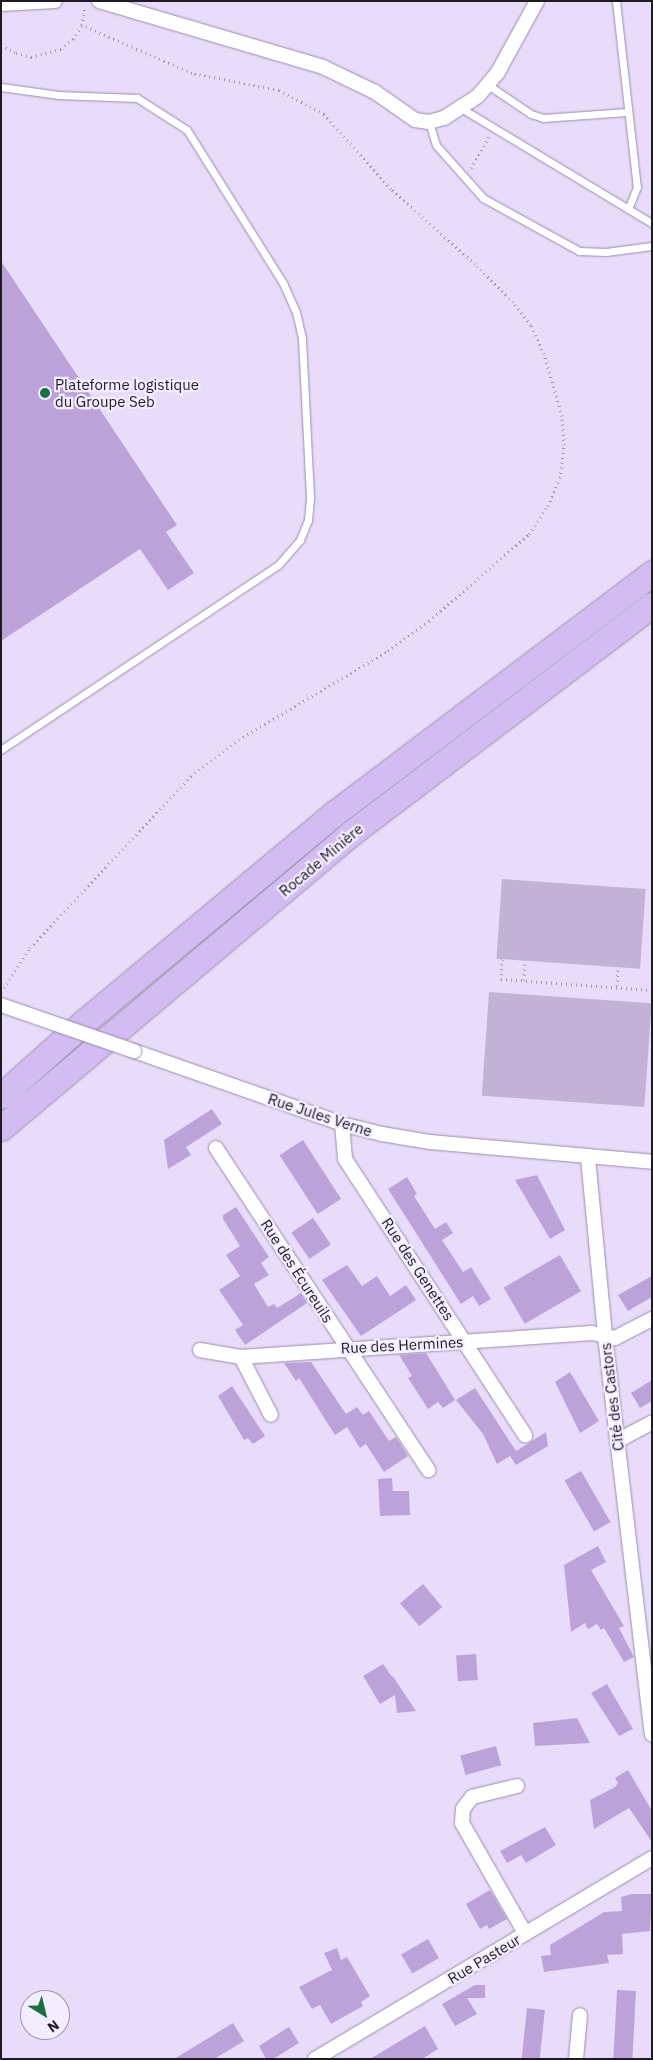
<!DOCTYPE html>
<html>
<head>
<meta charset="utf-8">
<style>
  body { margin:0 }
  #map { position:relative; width:653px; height:2060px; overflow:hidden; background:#e9dcfb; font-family:"IBM Plex Sans",sans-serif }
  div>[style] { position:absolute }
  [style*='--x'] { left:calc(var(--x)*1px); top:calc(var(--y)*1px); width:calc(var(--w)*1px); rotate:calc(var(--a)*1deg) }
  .green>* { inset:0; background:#c1b2d6; transform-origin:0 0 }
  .building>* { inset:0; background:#bba3d9; transform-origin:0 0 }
  .path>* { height:3px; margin-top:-1.5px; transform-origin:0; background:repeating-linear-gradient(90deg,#9f95ad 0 1px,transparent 0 5px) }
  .roads { filter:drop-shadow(0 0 1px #998eaa) drop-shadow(0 0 1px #998eaa) }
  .service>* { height:7px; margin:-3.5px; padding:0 3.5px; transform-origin:3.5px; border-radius:3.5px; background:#fff }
  .minor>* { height:14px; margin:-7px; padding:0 7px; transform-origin:7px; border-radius:7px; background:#fff }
  .motorway>* { height:25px; margin:-12.5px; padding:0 12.5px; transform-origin:12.5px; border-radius:12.5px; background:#d3bcf2 }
  .bridges { filter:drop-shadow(0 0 1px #998eaa) drop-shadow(0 0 1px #998eaa) }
  .minor-bridge>* { height:14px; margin:-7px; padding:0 7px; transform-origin:7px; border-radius:7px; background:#fff }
  .dots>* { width:14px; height:14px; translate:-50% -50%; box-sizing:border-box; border:2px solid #f4ecff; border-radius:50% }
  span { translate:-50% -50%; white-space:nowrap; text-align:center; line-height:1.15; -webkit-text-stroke:4.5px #f4ecff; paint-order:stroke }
  .poi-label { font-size:15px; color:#1f1b25 }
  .left { translate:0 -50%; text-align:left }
  .street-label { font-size:15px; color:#1f1b25 }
  .frame { position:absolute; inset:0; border:2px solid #1f1b25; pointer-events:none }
  .north { position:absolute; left:20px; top:1990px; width:50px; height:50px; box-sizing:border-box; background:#f4ecff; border:1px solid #9f98a8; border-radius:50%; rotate:144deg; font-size:14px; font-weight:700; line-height:20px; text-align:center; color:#1f1b25 }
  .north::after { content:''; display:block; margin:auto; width:18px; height:22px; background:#1b7041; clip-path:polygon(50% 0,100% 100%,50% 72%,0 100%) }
</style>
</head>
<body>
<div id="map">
  <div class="green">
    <i style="left:502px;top:879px;width:144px;height:80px;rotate:4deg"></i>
    <i style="left:489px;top:992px;width:163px;height:104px;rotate:4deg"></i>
  </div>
  <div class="building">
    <i style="clip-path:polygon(1px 261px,177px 525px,166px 532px,194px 573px,168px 590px,140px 549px,1px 641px)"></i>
    <i style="clip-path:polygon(212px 1109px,222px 1124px,186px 1147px,191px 1155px,168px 1169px,164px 1140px)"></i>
    <i style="left:303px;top:1140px;width:70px;height:28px;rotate:57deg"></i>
    <i style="clip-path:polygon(537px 1175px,565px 1230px,550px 1239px,515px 1180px)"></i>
    <i style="clip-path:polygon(407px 1177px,417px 1194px,414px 1196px,435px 1229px,446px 1222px,453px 1233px,442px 1240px,463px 1272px,471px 1267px,491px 1299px,479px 1306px,473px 1296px,461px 1304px,388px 1189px)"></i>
    <i style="clip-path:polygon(236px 1207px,269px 1257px,261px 1263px,269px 1275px,254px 1284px,268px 1307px,274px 1304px,277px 1308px,301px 1293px,307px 1303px,245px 1345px,235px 1330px,243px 1325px,219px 1290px,240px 1276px,226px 1255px,240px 1246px,223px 1219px,223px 1215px)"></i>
    <i style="left:313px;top:1218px;width:32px;height:26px;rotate:56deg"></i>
    <i style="left:560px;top:1255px;width:42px;height:65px;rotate:60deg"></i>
    <i style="clip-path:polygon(347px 1265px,362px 1286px,377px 1276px,390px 1296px,406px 1285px,416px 1300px,361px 1336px,322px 1280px)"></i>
    <i style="clip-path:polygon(652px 1276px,652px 1297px,628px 1311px,618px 1295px)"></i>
    <i style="clip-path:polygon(426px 1353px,455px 1400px,443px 1408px,438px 1402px,428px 1409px,408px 1378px,412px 1376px,399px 1355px)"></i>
    <i style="clip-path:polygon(311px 1362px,346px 1414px,357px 1407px,363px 1415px,369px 1411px,389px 1441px,396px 1437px,408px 1456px,384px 1472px,366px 1444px,360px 1448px,347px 1427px,335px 1435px,299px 1378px,296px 1381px,284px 1363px)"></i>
    <i style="clip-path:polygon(570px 1372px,599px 1421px,580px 1433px,555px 1382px)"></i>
    <i style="clip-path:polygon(652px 1380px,652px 1401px,640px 1408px,631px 1393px)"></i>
    <i style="clip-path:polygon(232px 1386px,265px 1436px,253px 1444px,248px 1438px,244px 1440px,218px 1396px)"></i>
    <i style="clip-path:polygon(475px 1388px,516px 1451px,546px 1432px,548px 1446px,516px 1465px,510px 1456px,497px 1464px,483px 1434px,456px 1400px)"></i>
    <i style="left:581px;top:1471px;width:59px;height:19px;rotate:60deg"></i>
    <i style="clip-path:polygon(392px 1478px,393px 1491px,409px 1491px,410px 1515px,380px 1516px,378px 1479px)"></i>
    <i style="clip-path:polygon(598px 1546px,606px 1562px,591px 1570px,624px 1626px,619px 1628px,634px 1657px,624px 1662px,604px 1628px,601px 1630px,597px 1624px,588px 1629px,585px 1623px,571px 1632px,564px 1565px)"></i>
    <i style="left:423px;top:1584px;width:30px;height:30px;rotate:50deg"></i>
    <i style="left:476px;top:1654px;width:26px;height:20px;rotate:86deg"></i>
    <i style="clip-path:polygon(383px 1664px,393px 1678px,392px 1675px,416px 1711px,397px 1713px,395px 1695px,380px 1704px,363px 1676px)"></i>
    <i style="clip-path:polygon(607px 1684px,633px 1729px,619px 1736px,591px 1693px)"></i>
    <i style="clip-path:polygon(577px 1718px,590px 1743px,535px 1746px,533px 1723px)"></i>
    <i style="left:496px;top:1746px;width:20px;height:37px;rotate:75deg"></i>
    <i style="clip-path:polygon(628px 1770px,652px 1811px,652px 1842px,629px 1808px,594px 1829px,590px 1800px,615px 1787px,618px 1783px,615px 1778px)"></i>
    <i style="clip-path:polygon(545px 1827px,556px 1845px,526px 1863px,521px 1855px,507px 1863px,500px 1851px)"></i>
    <i style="clip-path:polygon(490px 1890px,507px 1919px,489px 1929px,487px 1925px,480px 1929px,466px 1904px)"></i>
    <i style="clip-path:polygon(632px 1894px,652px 1894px,650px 1931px,622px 1934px,623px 1954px,607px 1955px,609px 1963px,544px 1972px,541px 1956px,551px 1955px,550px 1945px,604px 1912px,622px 1911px,621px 1897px)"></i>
    <i style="left:428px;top:1939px;width:22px;height:31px;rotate:60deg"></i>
    <i style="clip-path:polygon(337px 1948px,341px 1960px,347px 1957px,370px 1996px,361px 2002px,363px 2006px,331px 2024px,320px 2005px,312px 2009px,299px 1987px,332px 1970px,324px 1953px)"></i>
    <i style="clip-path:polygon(475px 1985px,485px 1985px,485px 1998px,467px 1998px,477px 2014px,455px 2026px,442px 2004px)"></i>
    <i style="left:617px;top:1990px;width:19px;height:69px;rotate:3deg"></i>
    <i style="left:527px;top:2008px;width:18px;height:51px;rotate:6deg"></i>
    <i style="clip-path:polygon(233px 2023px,244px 2041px,214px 2059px,174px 2059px)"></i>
    <i style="clip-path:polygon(425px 2026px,438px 2049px,422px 2059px,370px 2059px)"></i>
    <i style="clip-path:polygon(289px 2027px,299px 2043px,273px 2059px,266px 2059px,259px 2046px)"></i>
  </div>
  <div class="path">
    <i style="--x:1;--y:45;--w:17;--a:28"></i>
    <i style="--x:16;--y:53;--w:16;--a:15"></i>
    <i style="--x:31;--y:57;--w:31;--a:-15"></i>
    <i style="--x:61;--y:49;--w:16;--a:-40"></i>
    <i style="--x:73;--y:39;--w:17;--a:-57"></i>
    <i style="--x:82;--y:25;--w:18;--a:-81"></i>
    <i style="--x:471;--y:168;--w:36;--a:-60"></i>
    <i style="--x:502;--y:959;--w:20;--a:93"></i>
    <i style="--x:501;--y:979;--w:151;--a:4.2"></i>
    <i style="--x:524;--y:980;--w:19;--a:-87"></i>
    <i style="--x:617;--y:986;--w:19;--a:-87"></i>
    <i style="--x:1;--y:992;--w:53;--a:-56.6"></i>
    <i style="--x:30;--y:948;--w:236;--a:-46.9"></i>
    <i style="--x:191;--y:776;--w:65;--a:-36.9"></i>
    <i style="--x:243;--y:737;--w:169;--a:-30.7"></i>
    <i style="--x:388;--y:651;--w:51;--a:-36.2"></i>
    <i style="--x:429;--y:621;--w:133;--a:-41"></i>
    <i style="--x:529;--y:534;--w:34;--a:-56"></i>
    <i style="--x:548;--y:506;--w:30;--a:-67"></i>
    <i style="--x:560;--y:478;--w:33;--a:-83"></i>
    <i style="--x:564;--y:445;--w:29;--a:-94"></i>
    <i style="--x:562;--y:416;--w:65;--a:-106.2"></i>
    <i style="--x:544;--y:354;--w:32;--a:-114"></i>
    <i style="--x:531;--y:325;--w:29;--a:-128"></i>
    <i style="--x:513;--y:302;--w:54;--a:-135"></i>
    <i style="--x:475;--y:264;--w:113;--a:-138.2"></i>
    <i style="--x:391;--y:189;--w:101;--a:-131.8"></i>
    <i style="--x:324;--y:114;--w:51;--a:-151.9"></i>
    <i style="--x:279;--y:90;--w:89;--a:-168.9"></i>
    <i style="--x:192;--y:73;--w:120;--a:-156.4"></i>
  </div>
  <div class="roads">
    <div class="service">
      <i style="--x:616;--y:1;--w:187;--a:83.6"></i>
      <i style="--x:637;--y:187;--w:24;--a:112"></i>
      <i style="--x:488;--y:85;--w:52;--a:34"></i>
      <i style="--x:531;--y:114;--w:13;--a:18"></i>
      <i style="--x:543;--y:118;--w:84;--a:-4.1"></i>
      <i style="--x:1;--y:87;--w:58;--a:8"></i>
      <i style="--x:58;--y:95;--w:79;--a:2.2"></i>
      <i style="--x:137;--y:98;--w:59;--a:32.6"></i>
      <i style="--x:187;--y:130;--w:181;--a:57.9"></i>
      <i style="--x:283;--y:283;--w:32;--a:66"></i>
      <i style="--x:296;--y:312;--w:28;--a:77"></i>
      <i style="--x:302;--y:339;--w:159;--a:87.1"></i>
      <i style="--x:310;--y:498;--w:22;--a:95"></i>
      <i style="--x:308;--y:520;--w:22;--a:112"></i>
      <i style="--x:300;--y:540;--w:33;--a:131"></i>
      <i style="--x:278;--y:565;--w:333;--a:146.3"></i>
      <i style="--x:461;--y:108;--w:223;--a:31.1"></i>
      <i style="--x:429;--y:122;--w:24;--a:73"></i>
      <i style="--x:436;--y:145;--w:71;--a:48.4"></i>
      <i style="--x:483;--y:198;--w:110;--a:28.9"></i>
      <i style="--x:579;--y:251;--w:27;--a:2"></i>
      <i style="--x:606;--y:252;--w:46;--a:-7.4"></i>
    </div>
    <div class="minor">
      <i style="--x:99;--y:1;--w:234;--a:16.4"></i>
      <i style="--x:323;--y:67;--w:58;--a:25.7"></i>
      <i style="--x:375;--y:92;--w:49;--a:35"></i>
      <i style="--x:415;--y:120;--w:14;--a:8"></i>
      <i style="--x:429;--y:122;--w:16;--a:-15"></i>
      <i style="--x:444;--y:118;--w:40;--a:-32.9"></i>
      <i style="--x:478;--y:96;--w:31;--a:-50"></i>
      <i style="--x:498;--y:72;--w:81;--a:-61.2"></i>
      <i style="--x:1;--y:4;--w:54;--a:-3.2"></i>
      <i style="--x:134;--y:1051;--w:220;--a:19.3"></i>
      <i style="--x:342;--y:1124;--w:41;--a:14"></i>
      <i style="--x:382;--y:1134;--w:49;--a:9.5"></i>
      <i style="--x:430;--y:1142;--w:223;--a:5.1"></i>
      <i style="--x:342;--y:1124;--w:35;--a:85"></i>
      <i style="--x:345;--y:1159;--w:330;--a:56.9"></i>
      <i style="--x:216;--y:1148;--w:386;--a:56.6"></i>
      <i style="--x:588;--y:1158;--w:179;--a:84.5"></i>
      <i style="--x:605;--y:1336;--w:401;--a:83.3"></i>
      <i style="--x:200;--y:1350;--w:42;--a:9.7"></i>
      <i style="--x:241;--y:1357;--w:352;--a:-3.9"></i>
      <i style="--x:592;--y:1333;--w:24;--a:12"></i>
      <i style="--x:615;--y:1338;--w:42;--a:-27.2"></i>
      <i style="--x:241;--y:1357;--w:65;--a:62.7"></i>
      <i style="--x:617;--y:1441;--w:40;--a:-28"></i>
      <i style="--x:517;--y:1786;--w:46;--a:166.3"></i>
      <i style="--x:472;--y:1797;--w:15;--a:127"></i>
      <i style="--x:463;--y:1809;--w:14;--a:94"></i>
      <i style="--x:462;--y:1823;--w:127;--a:60.2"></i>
      <i style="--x:315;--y:2059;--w:392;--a:-30.8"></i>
      <i style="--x:576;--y:2059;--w:44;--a:-84.8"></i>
    </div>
    <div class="motorway">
      <i style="--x:1;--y:1096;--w:111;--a:-41.7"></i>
      <i style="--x:84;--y:1022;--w:327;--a:-39.8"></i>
      <i style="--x:335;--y:813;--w:398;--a:-37.1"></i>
      <i style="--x:1;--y:1128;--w:456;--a:-40.1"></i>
      <i style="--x:350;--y:834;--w:379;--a:-37.2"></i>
    </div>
  </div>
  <div class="bridges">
    <div class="minor-bridge">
      <i style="--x:1;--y:1005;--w:141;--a:19.1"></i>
    </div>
  </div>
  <div class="dots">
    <i style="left:45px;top:393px;background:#1b7041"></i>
  </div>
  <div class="poi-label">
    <span class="left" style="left:55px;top:393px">Plateforme logistique<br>du Groupe Seb</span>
  </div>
  <div class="street-label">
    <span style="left:321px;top:860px;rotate:-40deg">Rocade Minière</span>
    <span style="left:320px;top:1115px;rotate:18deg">Rue Jules Verne</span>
    <span style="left:418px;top:1269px;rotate:57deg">Rue des Genettes</span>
    <span style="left:297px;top:1271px;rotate:57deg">Rue des Écureuils</span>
    <span style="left:402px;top:1345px;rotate:-3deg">Rue des Hermines</span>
    <span style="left:612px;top:1397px;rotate:-97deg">Cité des Castors</span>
    <span style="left:484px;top:1959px;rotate:-31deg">Rue Pasteur</span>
  </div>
  <div class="frame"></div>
  <div class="north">N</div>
</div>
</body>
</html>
